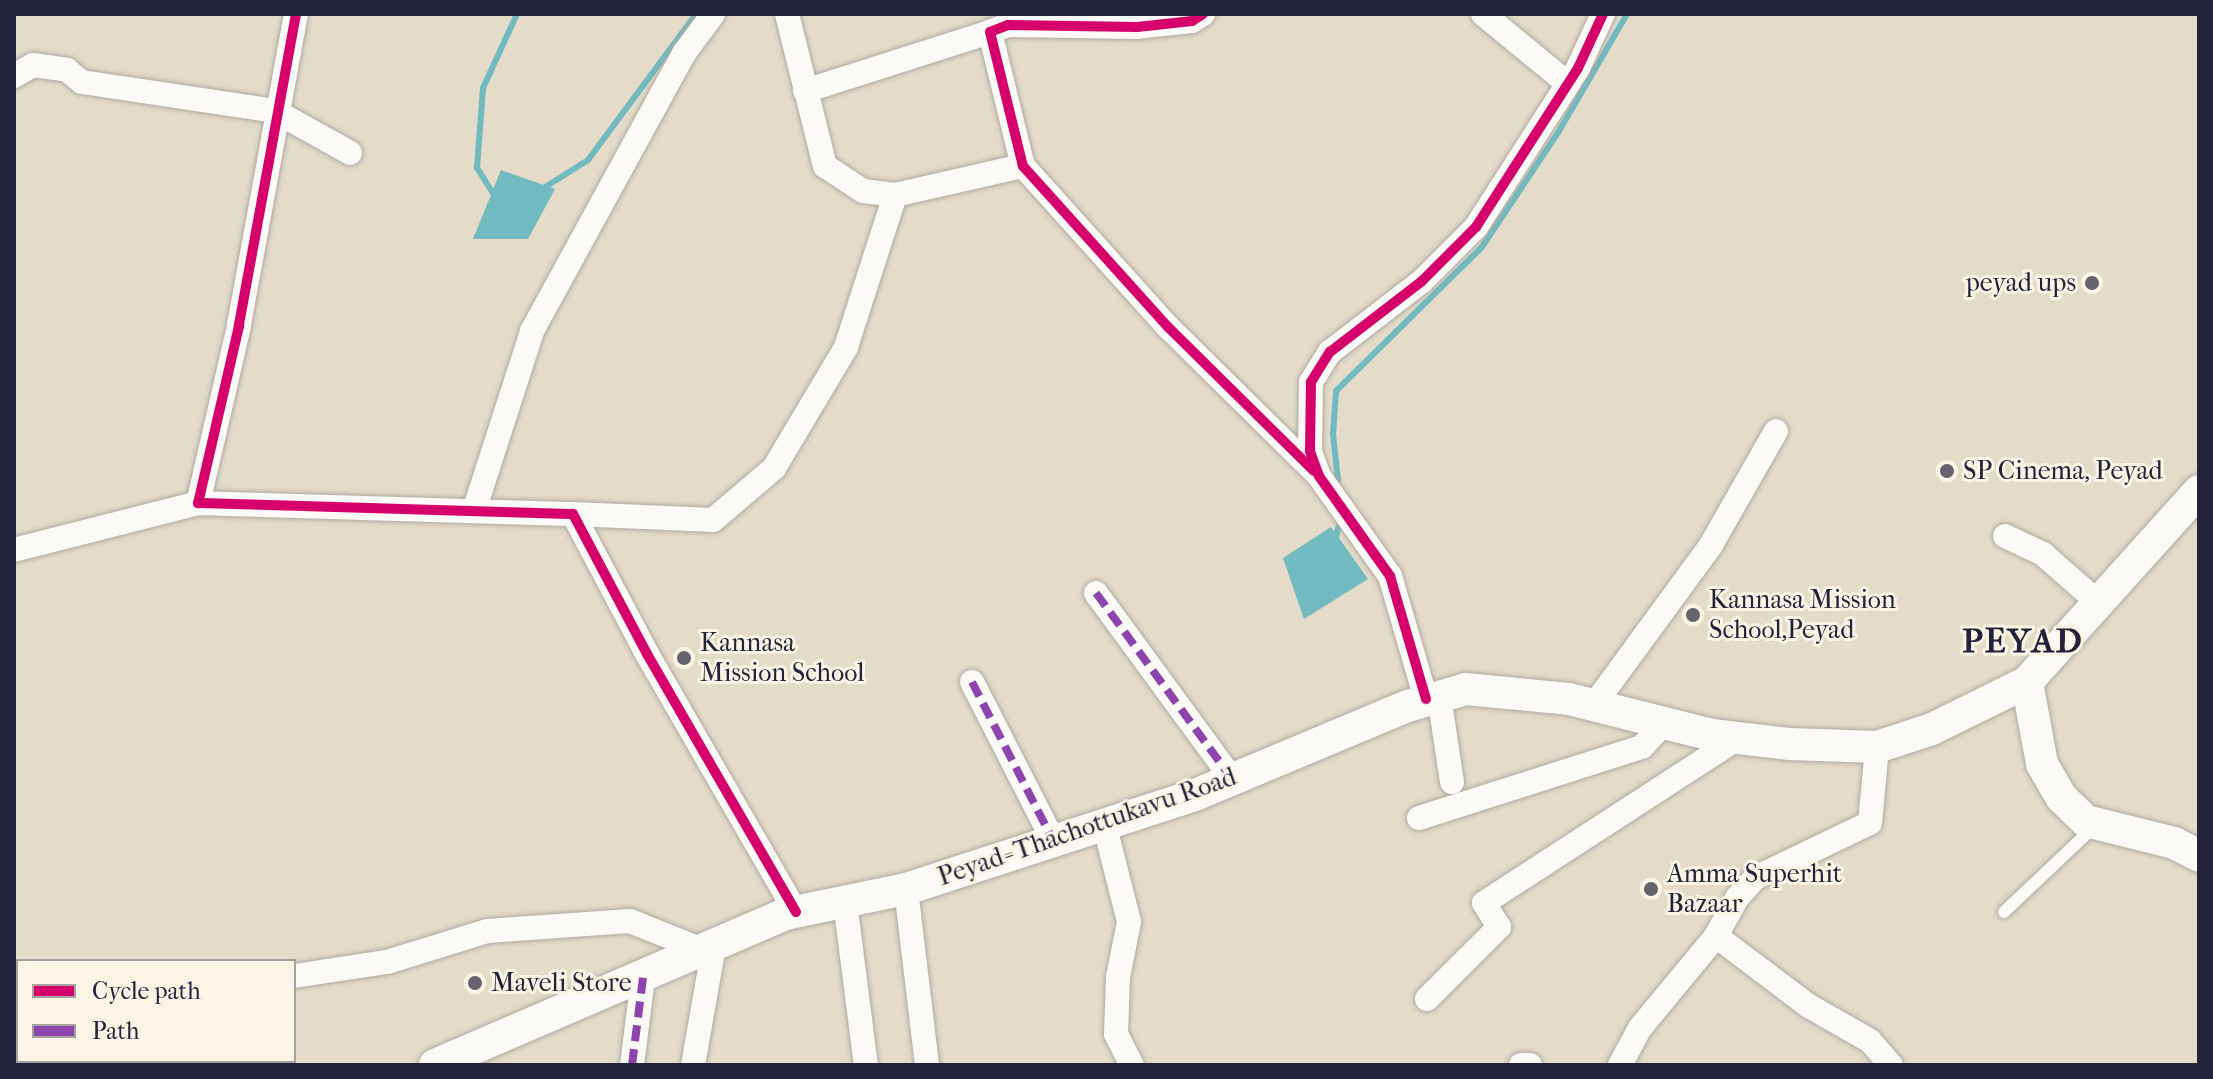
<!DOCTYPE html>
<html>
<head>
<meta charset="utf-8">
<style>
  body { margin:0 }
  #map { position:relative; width:2213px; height:1079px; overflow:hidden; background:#e4dbc9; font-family:"IM FELL French Canon",serif }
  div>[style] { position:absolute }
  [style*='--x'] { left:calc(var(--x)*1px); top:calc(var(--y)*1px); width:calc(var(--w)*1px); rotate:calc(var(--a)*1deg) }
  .water>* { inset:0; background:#70bac0 }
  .stream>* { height:6px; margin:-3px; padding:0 3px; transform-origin:3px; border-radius:3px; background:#70bac0 }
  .roads { filter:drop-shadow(0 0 2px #afaaa1) drop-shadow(0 0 2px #afaaa1) }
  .service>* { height:12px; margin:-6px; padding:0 6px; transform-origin:6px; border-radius:6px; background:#fbfaf7 }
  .minor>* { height:24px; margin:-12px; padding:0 12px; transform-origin:12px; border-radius:12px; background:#fbfaf7 }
  .secondary>* { height:32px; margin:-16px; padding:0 16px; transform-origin:16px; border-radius:16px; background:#fbfaf7 }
  .quiet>* { height:8px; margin-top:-4px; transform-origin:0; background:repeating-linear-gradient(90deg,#8e44ad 0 16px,transparent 0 24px) }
  .cycleway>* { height:10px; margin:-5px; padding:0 5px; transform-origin:5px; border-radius:5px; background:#d6006c }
  .dots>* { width:22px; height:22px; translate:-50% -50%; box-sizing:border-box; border:4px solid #fcf5e5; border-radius:50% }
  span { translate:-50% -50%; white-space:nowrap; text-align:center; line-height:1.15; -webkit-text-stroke:6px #fcf5e5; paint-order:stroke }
  .poi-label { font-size:26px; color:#22223b }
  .right { translate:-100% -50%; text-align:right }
  .left { translate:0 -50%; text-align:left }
  .street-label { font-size:26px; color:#22223b }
  .district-label { font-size:34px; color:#22223b; font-weight:700; letter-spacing:2px }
  .frame { position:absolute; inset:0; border:16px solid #22223b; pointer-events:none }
  .legend { position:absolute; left:16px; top:959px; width:280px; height:104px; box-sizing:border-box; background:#fcf5e5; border:2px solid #a5a1a1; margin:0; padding:10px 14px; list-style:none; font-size:24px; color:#22223b }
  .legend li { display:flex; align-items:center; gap:16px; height:40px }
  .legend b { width:40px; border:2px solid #a5a1a1 }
</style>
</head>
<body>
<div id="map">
  <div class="water">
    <i style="clip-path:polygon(501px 170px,555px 189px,528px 239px,473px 239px)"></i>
    <i style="clip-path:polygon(1331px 527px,1368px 579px,1304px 619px,1283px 558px)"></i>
  </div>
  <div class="stream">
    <i style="--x:542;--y:189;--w:54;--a:-32.2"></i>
    <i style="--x:588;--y:160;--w:182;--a:-53.5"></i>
    <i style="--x:496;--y:198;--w:36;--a:-122"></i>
    <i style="--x:477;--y:168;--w:80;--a:-85.7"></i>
    <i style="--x:483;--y:88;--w:81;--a:-65.3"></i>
    <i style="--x:1338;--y:480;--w:45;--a:-96.3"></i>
    <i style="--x:1333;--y:435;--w:44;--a:-86.1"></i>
    <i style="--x:1336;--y:391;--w:205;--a:-44.6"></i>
    <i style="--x:1482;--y:247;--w:139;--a:-56.4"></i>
    <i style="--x:1559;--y:131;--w:135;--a:-59.8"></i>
    <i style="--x:1335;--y:543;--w:16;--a:-79"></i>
  </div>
  <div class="roads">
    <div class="service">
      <i style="--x:2004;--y:912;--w:124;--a:-43.4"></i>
    </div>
    <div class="minor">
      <i style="--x:296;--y:14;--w:317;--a:100.4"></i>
      <i style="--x:239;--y:326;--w:182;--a:103"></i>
      <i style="--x:198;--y:503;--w:375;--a:1.7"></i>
      <i style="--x:573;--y:514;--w:158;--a:62.1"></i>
      <i style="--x:647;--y:654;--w:298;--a:60"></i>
      <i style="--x:787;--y:14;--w:157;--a:76"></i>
      <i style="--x:825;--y:166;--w:45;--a:33.3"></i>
      <i style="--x:863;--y:191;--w:32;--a:7"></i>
      <i style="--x:895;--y:195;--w:131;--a:-12.8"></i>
      <i style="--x:1203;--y:14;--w:13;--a:148"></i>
      <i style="--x:1192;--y:21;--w:55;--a:173.8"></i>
      <i style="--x:1137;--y:27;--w:129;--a:-179.1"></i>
      <i style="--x:1008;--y:25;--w:19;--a:159"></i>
      <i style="--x:990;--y:32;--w:138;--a:76.2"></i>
      <i style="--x:1023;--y:166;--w:217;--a:48"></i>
      <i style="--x:1168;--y:327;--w:206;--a:44.6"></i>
      <i style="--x:1483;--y:14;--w:109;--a:39.4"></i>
      <i style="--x:14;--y:76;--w:22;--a:-30"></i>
      <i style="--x:33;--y:65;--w:34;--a:8"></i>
      <i style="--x:67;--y:70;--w:19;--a:39"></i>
      <i style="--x:82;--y:82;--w:195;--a:8.5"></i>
      <i style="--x:275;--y:111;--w:86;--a:29.2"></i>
      <i style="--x:805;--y:91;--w:194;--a:-17.7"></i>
      <i style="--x:474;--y:511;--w:189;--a:-72.1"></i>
      <i style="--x:532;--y:331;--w:318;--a:-61.3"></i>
      <i style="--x:685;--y:52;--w:47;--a:-53.6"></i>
      <i style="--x:573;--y:514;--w:140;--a:2.5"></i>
      <i style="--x:713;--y:520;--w:80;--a:-40.4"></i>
      <i style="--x:774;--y:468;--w:141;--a:-59.2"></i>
      <i style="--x:846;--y:347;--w:160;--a:-72.1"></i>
      <i style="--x:2005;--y:536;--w:42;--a:25.3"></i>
      <i style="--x:2043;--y:554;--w:76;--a:41.3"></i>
      <i style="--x:14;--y:550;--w:190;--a:-14.3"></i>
      <i style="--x:1096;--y:593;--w:230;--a:53.8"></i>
      <i style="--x:972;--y:682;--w:175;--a:62.9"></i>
      <i style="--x:1439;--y:696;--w:87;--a:81.4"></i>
      <i style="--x:1426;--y:699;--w:128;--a:-106.3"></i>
      <i style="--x:1390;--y:576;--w:123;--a:-125.4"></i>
      <i style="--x:1319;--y:476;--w:27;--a:-110"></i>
      <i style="--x:1310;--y:451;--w:69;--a:-89.2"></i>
      <i style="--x:1311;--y:382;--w:36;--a:-58"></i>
      <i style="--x:1330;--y:352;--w:115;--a:-37.6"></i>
      <i style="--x:1421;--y:282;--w:78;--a:-45"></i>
      <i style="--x:1476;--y:227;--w:189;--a:-57.3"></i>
      <i style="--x:1578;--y:68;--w:60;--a:-65.2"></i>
      <i style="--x:1594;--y:705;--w:198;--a:-53.8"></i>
      <i style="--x:1711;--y:545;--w:131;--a:-60.3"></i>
      <i style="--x:1419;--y:818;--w:234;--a:-17.7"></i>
      <i style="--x:1642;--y:747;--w:33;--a:-47"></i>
      <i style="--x:1104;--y:823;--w:102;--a:75.8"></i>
      <i style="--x:1129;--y:922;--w:56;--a:101.3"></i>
      <i style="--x:1118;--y:977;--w:57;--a:92"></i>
      <i style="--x:1116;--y:1034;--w:35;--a:63"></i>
      <i style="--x:906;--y:889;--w:177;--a:83.2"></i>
      <i style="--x:845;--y:902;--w:164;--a:82.7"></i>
      <i style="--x:1716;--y:936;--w:116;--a:37"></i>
      <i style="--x:1809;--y:1006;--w:70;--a:29.8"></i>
      <i style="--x:1870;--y:1041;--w:32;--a:49"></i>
      <i style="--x:294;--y:976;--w:94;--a:-8.6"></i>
      <i style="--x:387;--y:962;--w:105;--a:-17.2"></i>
      <i style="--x:487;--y:931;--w:143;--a:-4"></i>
      <i style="--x:630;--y:921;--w:81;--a:21.8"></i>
      <i style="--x:1427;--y:999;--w:102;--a:-45"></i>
      <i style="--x:1499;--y:927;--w:28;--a:-122"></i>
      <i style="--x:1484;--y:903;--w:303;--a:-33"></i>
      <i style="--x:632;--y:1065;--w:88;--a:-82.8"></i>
      <i style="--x:693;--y:1065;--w:121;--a:-80"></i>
      <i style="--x:1521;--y:1065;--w:9;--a:0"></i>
      <i style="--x:1620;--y:1065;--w:42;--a:-61.6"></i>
      <i style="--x:1640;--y:1028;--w:119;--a:-50.4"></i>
      <i style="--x:1716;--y:936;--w:43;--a:-61.1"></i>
      <i style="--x:1737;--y:898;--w:27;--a:-48"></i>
      <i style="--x:1755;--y:878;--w:127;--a:-25.6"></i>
      <i style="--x:1870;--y:823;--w:76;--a:-84.7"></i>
    </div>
    <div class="secondary">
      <i style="--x:2027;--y:682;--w:83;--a:79.6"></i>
      <i style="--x:2042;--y:764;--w:39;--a:60"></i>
      <i style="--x:2062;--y:798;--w:33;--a:44"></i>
      <i style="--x:2086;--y:821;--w:91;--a:14"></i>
      <i style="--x:2174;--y:843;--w:28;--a:27"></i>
      <i style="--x:435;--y:1065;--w:381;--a:-23.3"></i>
      <i style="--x:785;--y:914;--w:124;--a:-11.7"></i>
      <i style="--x:906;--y:889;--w:304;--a:-18"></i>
      <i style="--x:1195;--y:795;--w:231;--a:-22.7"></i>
      <i style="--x:1408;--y:706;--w:60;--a:-16.3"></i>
      <i style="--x:1466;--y:689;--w:103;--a:5.5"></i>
      <i style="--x:1569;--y:699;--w:147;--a:14.1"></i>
      <i style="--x:1712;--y:735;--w:79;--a:6.6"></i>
      <i style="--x:1790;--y:744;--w:87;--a:2"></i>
      <i style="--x:1877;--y:747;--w:58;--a:-18.1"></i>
      <i style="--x:1932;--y:729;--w:106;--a:-26.3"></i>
      <i style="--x:2027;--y:682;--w:257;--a:-48"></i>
    </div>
  </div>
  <div class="quiet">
    <i style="--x:1096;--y:593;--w:230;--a:53.8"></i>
    <i style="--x:972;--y:682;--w:175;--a:62.9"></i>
    <i style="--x:632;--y:1065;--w:88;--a:-82.8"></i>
  </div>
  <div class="cycleway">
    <i style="--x:296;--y:14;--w:317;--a:100.4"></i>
    <i style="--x:239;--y:326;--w:182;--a:103"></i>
    <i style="--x:198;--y:503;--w:375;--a:1.7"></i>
    <i style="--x:573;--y:514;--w:158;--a:62.1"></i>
    <i style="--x:647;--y:654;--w:298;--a:60"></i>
    <i style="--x:1203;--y:14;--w:13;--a:148"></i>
    <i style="--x:1192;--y:21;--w:55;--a:173.8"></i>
    <i style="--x:1137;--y:27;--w:129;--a:-179.1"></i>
    <i style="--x:1008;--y:25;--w:19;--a:159"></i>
    <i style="--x:990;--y:32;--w:138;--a:76.2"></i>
    <i style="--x:1023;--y:166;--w:217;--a:48"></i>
    <i style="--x:1168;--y:327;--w:205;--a:44.6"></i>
    <i style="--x:1426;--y:699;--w:128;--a:-106.3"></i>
    <i style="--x:1390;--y:576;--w:123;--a:-125.4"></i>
    <i style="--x:1319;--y:476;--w:27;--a:-110"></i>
    <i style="--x:1310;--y:451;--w:69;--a:-89.2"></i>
    <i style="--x:1311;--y:382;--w:36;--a:-58"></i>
    <i style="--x:1330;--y:352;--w:115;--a:-37.6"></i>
    <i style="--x:1421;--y:282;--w:78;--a:-45"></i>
    <i style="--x:1476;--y:227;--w:189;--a:-57.3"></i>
    <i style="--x:1578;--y:68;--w:60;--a:-65.2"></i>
  </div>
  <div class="dots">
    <i style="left:2092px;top:283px;background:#66636d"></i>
    <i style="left:1947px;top:471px;background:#66636d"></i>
    <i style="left:1693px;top:615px;background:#66636d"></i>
    <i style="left:684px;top:658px;background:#66636d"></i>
    <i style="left:1651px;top:889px;background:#66636d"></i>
    <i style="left:475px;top:983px;background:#66636d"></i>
  </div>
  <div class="poi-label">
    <span class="right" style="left:2076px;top:283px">peyad ups</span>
    <span class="left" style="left:1963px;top:471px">SP Cinema, Peyad</span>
    <span class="left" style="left:1709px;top:615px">Kannasa Mission<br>School,Peyad</span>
    <span class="left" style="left:700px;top:658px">Kannasa<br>Mission School</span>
    <span class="left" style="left:1667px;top:889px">Amma Superhit<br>Bazaar</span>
    <span class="left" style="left:491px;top:983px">Maveli Store</span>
  </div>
  <div class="street-label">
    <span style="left:1087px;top:827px;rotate:-19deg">Peyad=Thachottukavu Road</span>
  </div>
  <div class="district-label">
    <span style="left:2023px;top:642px">PEYAD</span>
  </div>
  <div class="frame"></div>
  <ul class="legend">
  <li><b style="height:10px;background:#d6006c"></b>Cycle path</li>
  <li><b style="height:10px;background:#8e44ad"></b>Path</li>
  </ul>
</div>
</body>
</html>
